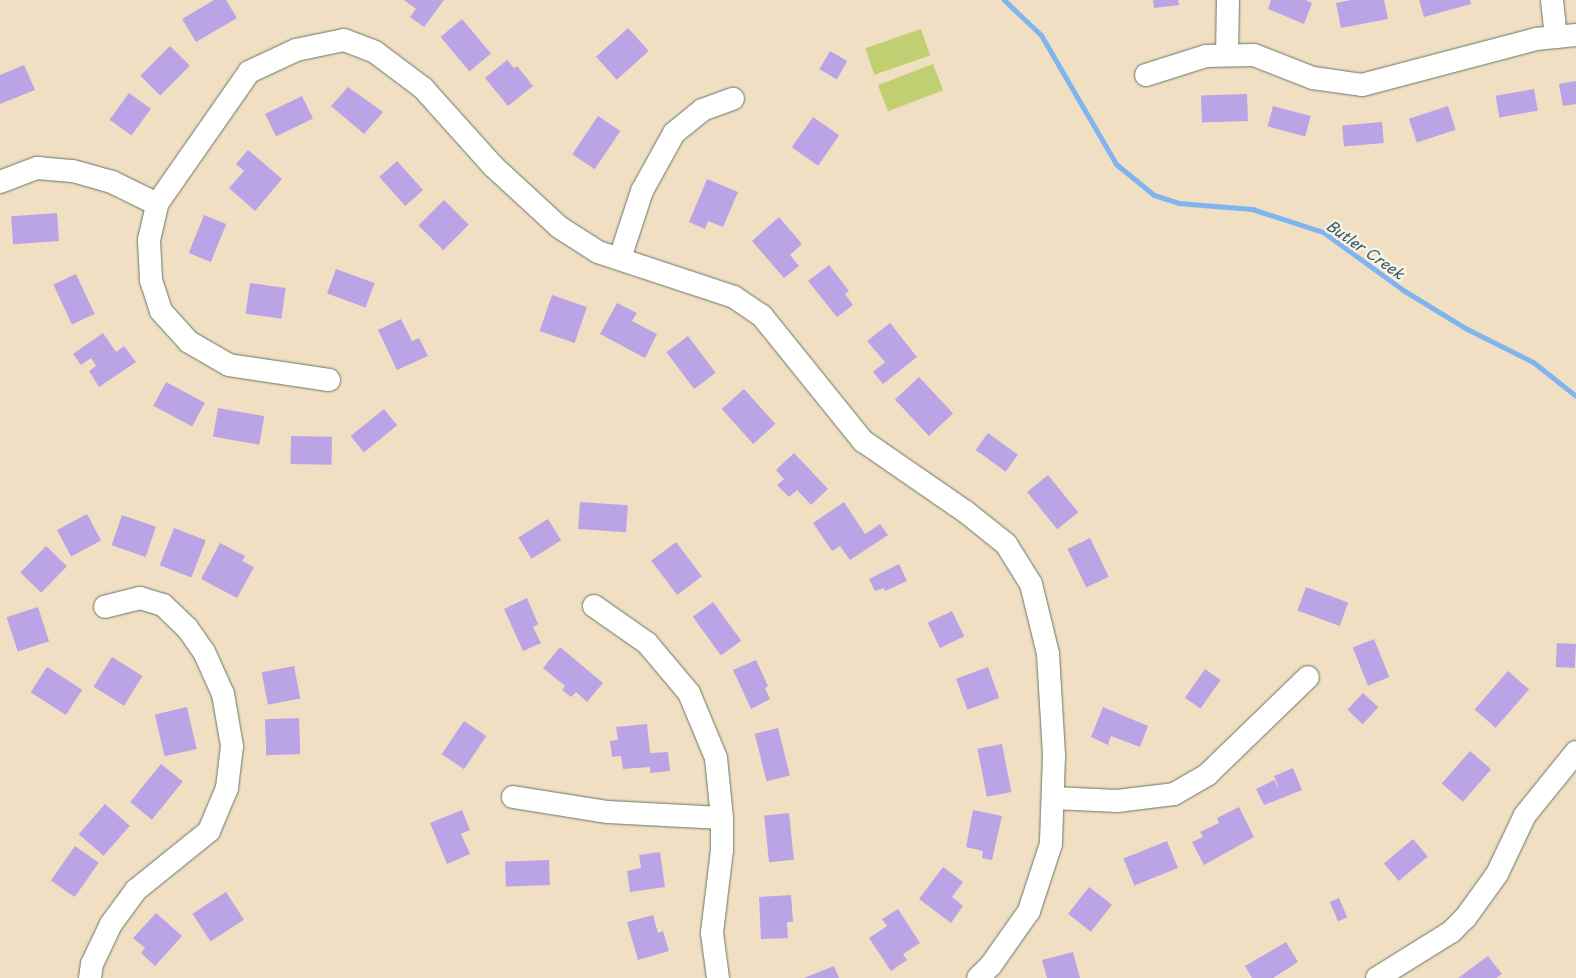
<!DOCTYPE html>
<html>
<head>
<meta charset="utf-8">
<style>
  body { margin:0 }
  #map { position:relative; width:1576px; height:978px; overflow:hidden; background:#f0dfc2; font-family:"Playpen Sans",sans-serif }
  div>[style] { position:absolute }
  [style*='--x'] { left:calc(var(--x)*1px); top:calc(var(--y)*1px); width:calc(var(--w)*1px); rotate:calc(var(--a)*1deg) }
  .green>* { inset:0; background:#c0cf71; transform-origin:0 0 }
  .stream>* { height:5px; margin:-2.5px; padding:0 2.5px; transform-origin:2.5px; border-radius:2.5px; background:#80b4ee }
  .building>* { inset:0; background:#bba4e6; transform-origin:0 0 }
  .roads { filter:drop-shadow(0 0 1px #687666) drop-shadow(0 0 1px #687666) }
  .minor>* { height:22px; margin:-11px; padding:0 11px; transform-origin:11px; border-radius:11px; background:#fff }
  span { translate:-50% -50%; white-space:nowrap; text-align:center; line-height:1.15; -webkit-text-stroke:5px #f7f3e8; paint-order:stroke }
  .water-label { font-size:15px; color:#375b62; font-style:italic }
</style>
</head>
<body>
<div id="map">
  <div class="green">
    <i style="left:921px;top:29px;width:28px;height:59px;rotate:71deg"></i>
    <i style="left:933px;top:64px;width:28px;height:59px;rotate:69deg"></i>
  </div>
  <div class="stream">
    <i style="--x:1004;--y:0;--w:51;--a:43.4"></i>
    <i style="--x:1041;--y:35;--w:149;--a:59.8"></i>
    <i style="--x:1116;--y:164;--w:49;--a:39.2"></i>
    <i style="--x:1154;--y:195;--w:25;--a:18"></i>
    <i style="--x:1178;--y:203;--w:74;--a:4.6"></i>
    <i style="--x:1252;--y:209;--w:75;--a:17.9"></i>
    <i style="--x:1323;--y:232;--w:99;--a:35.9"></i>
    <i style="--x:1403;--y:290;--w:75;--a:31.4"></i>
    <i style="--x:1467;--y:329;--w:74;--a:26.6"></i>
    <i style="--x:1533;--y:362;--w:55;--a:38.3"></i>
  </div>
  <div class="building">
    <i style="clip-path:polygon(214px 0,226px 0,237px 18px,196px 42px,182px 19px)"></i>
    <i style="clip-path:polygon(404px 0,444px 0,424px 27px,410px 17px,416px 9px)"></i>
    <i style="clip-path:polygon(1153px 0,1178px 0,1179px 5px,1154px 8px)"></i>
    <i style="clip-path:polygon(1271px 0,1305px 0,1312px 3px,1304px 24px,1268px 9px)"></i>
    <i style="clip-path:polygon(1351px 0,1384px 0,1388px 19px,1341px 28px,1336px 3px)"></i>
    <i style="clip-path:polygon(1419px 0,1470px 0,1471px 4px,1424px 17px)"></i>
    <i style="left:462px;top:19px;width:45px;height:28px;rotate:50deg"></i>
    <i style="left:628px;top:28px;width:31px;height:43px;rotate:48deg"></i>
    <i style="left:170px;top:46px;width:28px;height:42px;rotate:45deg"></i>
    <i style="left:830px;top:51px;width:20px;height:21px;rotate:30deg"></i>
    <i style="clip-path:polygon(507px 60px,514px 68px,517px 66px,533px 86px,508px 106px,485px 78px)"></i>
    <i style="clip-path:polygon(24px 65px,35px 90px,0 104px,0 75px)"></i>
    <i style="clip-path:polygon(1576px 81px,1576px 104px,1563px 106px,1559px 84px)"></i>
    <i style="clip-path:polygon(348px 87px,383px 112px,364px 134px,331px 106px)"></i>
    <i style="left:1534px;top:89px;width:22px;height:39px;rotate:80deg"></i>
    <i style="left:129px;top:93px;width:27px;height:33px;rotate:36deg"></i>
    <i style="left:1247px;top:94px;width:27px;height:46px;rotate:88deg"></i>
    <i style="left:302px;top:96px;width:25px;height:41px;rotate:64deg"></i>
    <i style="left:1273px;top:106px;width:39px;height:21px;rotate:15deg"></i>
    <i style="left:1448px;top:106px;width:25px;height:41px;rotate:72deg"></i>
    <i style="left:598px;top:116px;width:27px;height:46px;rotate:34deg"></i>
    <i style="left:813px;top:117px;width:32px;height:37px;rotate:35deg"></i>
    <i style="left:1382px;top:122px;width:21px;height:40px;rotate:85deg"></i>
    <i style="clip-path:polygon(248px 150px,282px 179px,255px 211px,229px 188px,244px 171px,236px 164px)"></i>
    <i style="left:397px;top:161px;width:39px;height:24px;rotate:48deg"></i>
    <i style="clip-path:polygon(707px 179px,738px 192px,723px 227px,708px 221px,705px 229px,689px 222px)"></i>
    <i style="left:444px;top:200px;width:35px;height:36px;rotate:45deg"></i>
    <i style="left:57px;top:213px;width:28px;height:46px;rotate:86deg"></i>
    <i style="left:204px;top:215px;width:24px;height:41px;rotate:22deg"></i>
    <i style="clip-path:polygon(779px 217px,802px 244px,790px 255px,799px 266px,784px 278px,752px 241px)"></i>
    <i style="clip-path:polygon(829px 265px,849px 291px,845px 294px,853px 305px,837px 317px,808px 281px)"></i>
    <i style="left:336px;top:269px;width:41px;height:26px;rotate:20deg"></i>
    <i style="left:76px;top:274px;width:44px;height:25px;rotate:65deg"></i>
    <i style="left:250px;top:283px;width:36px;height:31px;rotate:8deg"></i>
    <i style="left:552px;top:295px;width:37px;height:38px;rotate:19deg"></i>
    <i style="clip-path:polygon(617px 303px,637px 313px,632px 321px,657px 334px,645px 358px,600px 334px)"></i>
    <i style="clip-path:polygon(401px 319px,412px 341px,419px 338px,428px 356px,397px 370px,378px 330px)"></i>
    <i style="clip-path:polygon(890px 323px,917px 357px,883px 384px,873px 372px,885px 362px,867px 341px)"></i>
    <i style="clip-path:polygon(103px 333px,116px 352px,124px 346px,136px 362px,99px 387px,89px 371px,96px 366px,91px 358px,81px 365px,73px 354px)"></i>
    <i style="left:688px;top:336px;width:46px;height:27px;rotate:53deg"></i>
    <i style="left:919px;top:377px;width:50px;height:33px;rotate:47deg"></i>
    <i style="left:166px;top:382px;width:44px;height:27px;rotate:28deg"></i>
    <i style="left:744px;top:389px;width:47px;height:30px;rotate:48deg"></i>
    <i style="left:218px;top:408px;width:47px;height:29px;rotate:10deg"></i>
    <i style="left:384px;top:409px;width:21px;height:43px;rotate:51deg"></i>
    <i style="left:988px;top:433px;width:37px;height:21px;rotate:36deg"></i>
    <i style="left:291px;top:436px;width:41px;height:28px;rotate:1deg"></i>
    <i style="clip-path:polygon(794px 453px,828px 489px,811px 505px,797px 490px,789px 497px,777px 485px,784px 479px,776px 470px)"></i>
    <i style="left:1048px;top:475px;width:48px;height:27px;rotate:51deg"></i>
    <i style="left:580px;top:502px;width:48px;height:27px;rotate:4deg"></i>
    <i style="clip-path:polygon(844px 502px,865px 534px,880px 524px,888px 535px,850px 560px,840px 546px,832px 551px,813px 523px)"></i>
    <i style="left:87px;top:514px;width:30px;height:34px;rotate:62deg"></i>
    <i style="left:122px;top:515px;width:36px;height:32px;rotate:19deg"></i>
    <i style="left:548px;top:519px;width:25px;height:35px;rotate:58deg"></i>
    <i style="left:174px;top:528px;width:34px;height:40px;rotate:21deg"></i>
    <i style="left:1090px;top:538px;width:43px;height:25px;rotate:64deg"></i>
    <i style="left:676px;top:542px;width:43px;height:31px;rotate:53deg"></i>
    <i style="clip-path:polygon(220px 543px,245px 556px,242px 561px,254px 567px,237px 598px,201px 579px)"></i>
    <i style="left:46px;top:546px;width:29px;height:37px;rotate:44deg"></i>
    <i style="clip-path:polygon(899px 564px,907px 581px,885px 591px,884px 588px,875px 591px,869px 579px)"></i>
    <i style="left:1306px;top:587px;width:45px;height:25px;rotate:20deg"></i>
    <i style="clip-path:polygon(527px 598px,538px 624px,533px 627px,541px 643px,523px 651px,504px 609px)"></i>
    <i style="left:713px;top:602px;width:48px;height:25px;rotate:54deg"></i>
    <i style="left:38px;top:607px;width:36px;height:33px;rotate:72deg"></i>
    <i style="left:952px;top:611px;width:28px;height:27px;rotate:64deg"></i>
    <i style="left:1374px;top:639px;width:41px;height:23px;rotate:68deg"></i>
    <i style="left:1557px;top:643px;width:19px;height:24px;rotate:3deg"></i>
    <i style="clip-path:polygon(560px 647px,603px 683px,587px 702px,576px 692px,571px 697px,562px 690px,565px 686px,543px 668px)"></i>
    <i style="left:112px;top:657px;width:36px;height:35px;rotate:32deg"></i>
    <i style="clip-path:polygon(756px 660px,768px 686px,765px 688px,770px 699px,751px 709px,733px 670px)"></i>
    <i style="left:294px;top:666px;width:33px;height:33px;rotate:79deg"></i>
    <i style="left:47px;top:667px;width:42px;height:30px;rotate:33deg"></i>
    <i style="left:988px;top:667px;width:33px;height:34px;rotate:70deg"></i>
    <i style="left:1205px;top:669px;width:19px;height:35px;rotate:35deg"></i>
    <i style="left:1508px;top:671px;width:28px;height:51px;rotate:41deg"></i>
    <i style="left:1363px;top:693px;width:21px;height:23px;rotate:43deg"></i>
    <i style="left:187px;top:707px;width:43px;height:33px;rotate:77deg"></i>
    <i style="clip-path:polygon(1103px 707px,1148px 726px,1140px 747px,1111px 736px,1108px 745px,1091px 737px)"></i>
    <i style="left:299px;top:718px;width:36px;height:34px;rotate:88deg"></i>
    <i style="left:464px;top:721px;width:27px;height:40px;rotate:34deg"></i>
    <i style="clip-path:polygon(647px 724px,650px 753px,668px 752px,670px 771px,650px 773px,650px 767px,623px 769px,621px 756px,612px 757px,610px 741px,618px 740px,616px 727px)"></i>
    <i style="left:778px;top:728px;width:49px;height:24px;rotate:76deg"></i>
    <i style="left:1002px;top:744px;width:49px;height:25px;rotate:79deg"></i>
    <i style="left:1470px;top:751px;width:28px;height:43px;rotate:41deg"></i>
    <i style="left:161px;top:764px;width:28px;height:49px;rotate:39deg"></i>
    <i style="clip-path:polygon(1293px 768px,1302px 790px,1264px 805px,1256px 789px,1274px 780px,1279px 789px,1274px 776px)"></i>
    <i style="left:105px;top:804px;width:33px;height:40px;rotate:41deg"></i>
    <i style="clip-path:polygon(1239px 807px,1254px 837px,1204px 865px,1192px 842px,1203px 837px,1200px 832px,1219px 823px,1217px 818px)"></i>
    <i style="clip-path:polygon(462px 810px,470px 830px,461px 834px,470px 854px,447px 864px,430px 823px)"></i>
    <i style="clip-path:polygon(973px 810px,1002px 816px,992px 860px,982px 858px,983px 851px,966px 847px)"></i>
    <i style="left:789px;top:813px;width:47px;height:25px;rotate:84deg"></i>
    <i style="left:1413px;top:839px;width:23px;height:38px;rotate:50deg"></i>
    <i style="left:1167px;top:841px;width:29px;height:47px;rotate:68deg"></i>
    <i style="left:75px;top:846px;width:29px;height:42px;rotate:35deg"></i>
    <i style="clip-path:polygon(660px 852px,665px 887px,630px 892px,627px 871px,641px 868px,639px 855px)"></i>
    <i style="left:549px;top:860px;width:25px;height:44px;rotate:88deg"></i>
    <i style="clip-path:polygon(943px 867px,963px 882px,952px 897px,963px 906px,951px 923px,919px 899px)"></i>
    <i style="left:1089px;top:887px;width:29px;height:34px;rotate:38deg"></i>
    <i style="left:226px;top:892px;width:33px;height:40px;rotate:57deg"></i>
    <i style="clip-path:polygon(791px 895px,793px 922px,787px 922px,788px 938px,761px 939px,759px 897px)"></i>
    <i style="left:1339px;top:898px;width:21px;height:10px;rotate:67deg"></i>
    <i style="clip-path:polygon(898px 909px,920px 943px,903px 954px,907px 960px,891px 971px,869px 938px,887px 926px,882px 919px)"></i>
    <i style="clip-path:polygon(156px 913px,182px 936px,155px 966px,141px 953px,145px 948px,133px 938px)"></i>
    <i style="clip-path:polygon(653px 915px,658px 933px,663px 931px,669px 951px,638px 960px,627px 922px)"></i>
    <i style="clip-path:polygon(1286px 942px,1298px 962px,1273px 978px,1252px 978px,1245px 966px)"></i>
    <i style="clip-path:polygon(1073px 952px,1080px 978px,1047px 978px,1042px 960px)"></i>
    <i style="clip-path:polygon(1488px 956px,1502px 974px,1496px 978px,1458px 978px)"></i>
    <i style="clip-path:polygon(834px 966px,839px 978px,804px 978px)"></i>
  </div>
  <div class="roads">
    <div class="minor">
      <i style="--x:1552;--y:0;--w:37;--a:84"></i>
      <i style="--x:1227;--y:55;--w:55;--a:-89"></i>
      <i style="--x:1146;--y:75;--w:63;--a:-17.6"></i>
      <i style="--x:1206;--y:56;--w:48;--a:-1.2"></i>
      <i style="--x:1254;--y:55;--w:63;--a:21.3"></i>
      <i style="--x:1313;--y:78;--w:49;--a:8.1"></i>
      <i style="--x:1362;--y:85;--w:180;--a:-14.8"></i>
      <i style="--x:1536;--y:39;--w:40;--a:-5.7"></i>
      <i style="--x:0;--y:182;--w:40;--a:-21"></i>
      <i style="--x:37;--y:168;--w:36;--a:5"></i>
      <i style="--x:73;--y:171;--w:41;--a:15.8"></i>
      <i style="--x:112;--y:182;--w:50;--a:26.1"></i>
      <i style="--x:620;--y:258;--w:71;--a:-71.8"></i>
      <i style="--x:642;--y:191;--w:66;--a:-61.1"></i>
      <i style="--x:674;--y:133;--w:36;--a:-39"></i>
      <i style="--x:702;--y:110;--w:33;--a:-20"></i>
      <i style="--x:329;--y:380;--w:101;--a:-171.5"></i>
      <i style="--x:229;--y:365;--w:46;--a:-150.1"></i>
      <i style="--x:189;--y:342;--w:42;--a:-132.1"></i>
      <i style="--x:161;--y:311;--w:33;--a:-108"></i>
      <i style="--x:151;--y:280;--w:40;--a:-92.9"></i>
      <i style="--x:149;--y:240;--w:37;--a:-77"></i>
      <i style="--x:157;--y:204;--w:161;--a:-55.1"></i>
      <i style="--x:249;--y:72;--w:52;--a:-25.1"></i>
      <i style="--x:296;--y:50;--w:49;--a:-11.8"></i>
      <i style="--x:344;--y:40;--w:33;--a:21"></i>
      <i style="--x:375;--y:52;--w:60;--a:36.9"></i>
      <i style="--x:423;--y:88;--w:105;--a:48.1"></i>
      <i style="--x:493;--y:166;--w:90;--a:42.7"></i>
      <i style="--x:559;--y:227;--w:46;--a:32.7"></i>
      <i style="--x:598;--y:252;--w:143;--a:18.3"></i>
      <i style="--x:734;--y:297;--w:34;--a:34"></i>
      <i style="--x:762;--y:316;--w:161;--a:51.1"></i>
      <i style="--x:863;--y:441;--w:125;--a:34.6"></i>
      <i style="--x:966;--y:512;--w:51;--a:38.7"></i>
      <i style="--x:1006;--y:544;--w:47;--a:58"></i>
      <i style="--x:1031;--y:584;--w:72;--a:76.3"></i>
      <i style="--x:1048;--y:654;--w:102;--a:86.6"></i>
      <i style="--x:1054;--y:756;--w:88;--a:92"></i>
      <i style="--x:1051;--y:844;--w:71;--a:108.2"></i>
      <i style="--x:1029;--y:911;--w:66;--a:125.1"></i>
      <i style="--x:991;--y:965;--w:18;--a:135"></i>
      <i style="--x:594;--y:606;--w:65;--a:34.9"></i>
      <i style="--x:647;--y:643;--w:65;--a:50"></i>
      <i style="--x:689;--y:693;--w:70;--a:67.4"></i>
      <i style="--x:716;--y:758;--w:60;--a:84.3"></i>
      <i style="--x:722;--y:818;--w:32;--a:90"></i>
      <i style="--x:722;--y:850;--w:84;--a:96.9"></i>
      <i style="--x:712;--y:933;--w:45;--a:82.4"></i>
      <i style="--x:513;--y:797;--w:96;--a:9"></i>
      <i style="--x:608;--y:812;--w:114;--a:3"></i>
      <i style="--x:1053;--y:798;--w:64;--a:2.7"></i>
      <i style="--x:1117;--y:801;--w:57;--a:-7"></i>
      <i style="--x:1174;--y:794;--w:39;--a:-30"></i>
      <i style="--x:1208;--y:774;--w:139;--a:-44.1"></i>
      <i style="--x:90;--y:978;--w:14;--a:-82"></i>
      <i style="--x:92;--y:964;--w:44;--a:-64.6"></i>
      <i style="--x:111;--y:924;--w:42;--a:-53.7"></i>
      <i style="--x:136;--y:890;--w:94;--a:-38.9"></i>
      <i style="--x:209;--y:831;--w:47;--a:-67.3"></i>
      <i style="--x:227;--y:788;--w:42;--a:-83.2"></i>
      <i style="--x:232;--y:746;--w:53;--a:-99.8"></i>
      <i style="--x:223;--y:694;--w:46;--a:-114.3"></i>
      <i style="--x:204;--y:652;--w:29;--a:-125"></i>
      <i style="--x:187;--y:628;--w:33;--a:-136"></i>
      <i style="--x:163;--y:605;--w:24;--a:-163"></i>
      <i style="--x:140;--y:598;--w:36;--a:166"></i>
      <i style="--x:1377;--y:978;--w:87;--a:-31.9"></i>
      <i style="--x:1451;--y:932;--w:21;--a:-45"></i>
      <i style="--x:1466;--y:917;--w:53;--a:-54.2"></i>
      <i style="--x:1497;--y:874;--w:65;--a:-64.6"></i>
      <i style="--x:1525;--y:815;--w:81;--a:-51"></i>
    </div>
  </div>
  <div class="water-label">
    <span style="left:1366px;top:249px;rotate:35deg">Butler Creek</span>
  </div>
</div>
</body>
</html>
